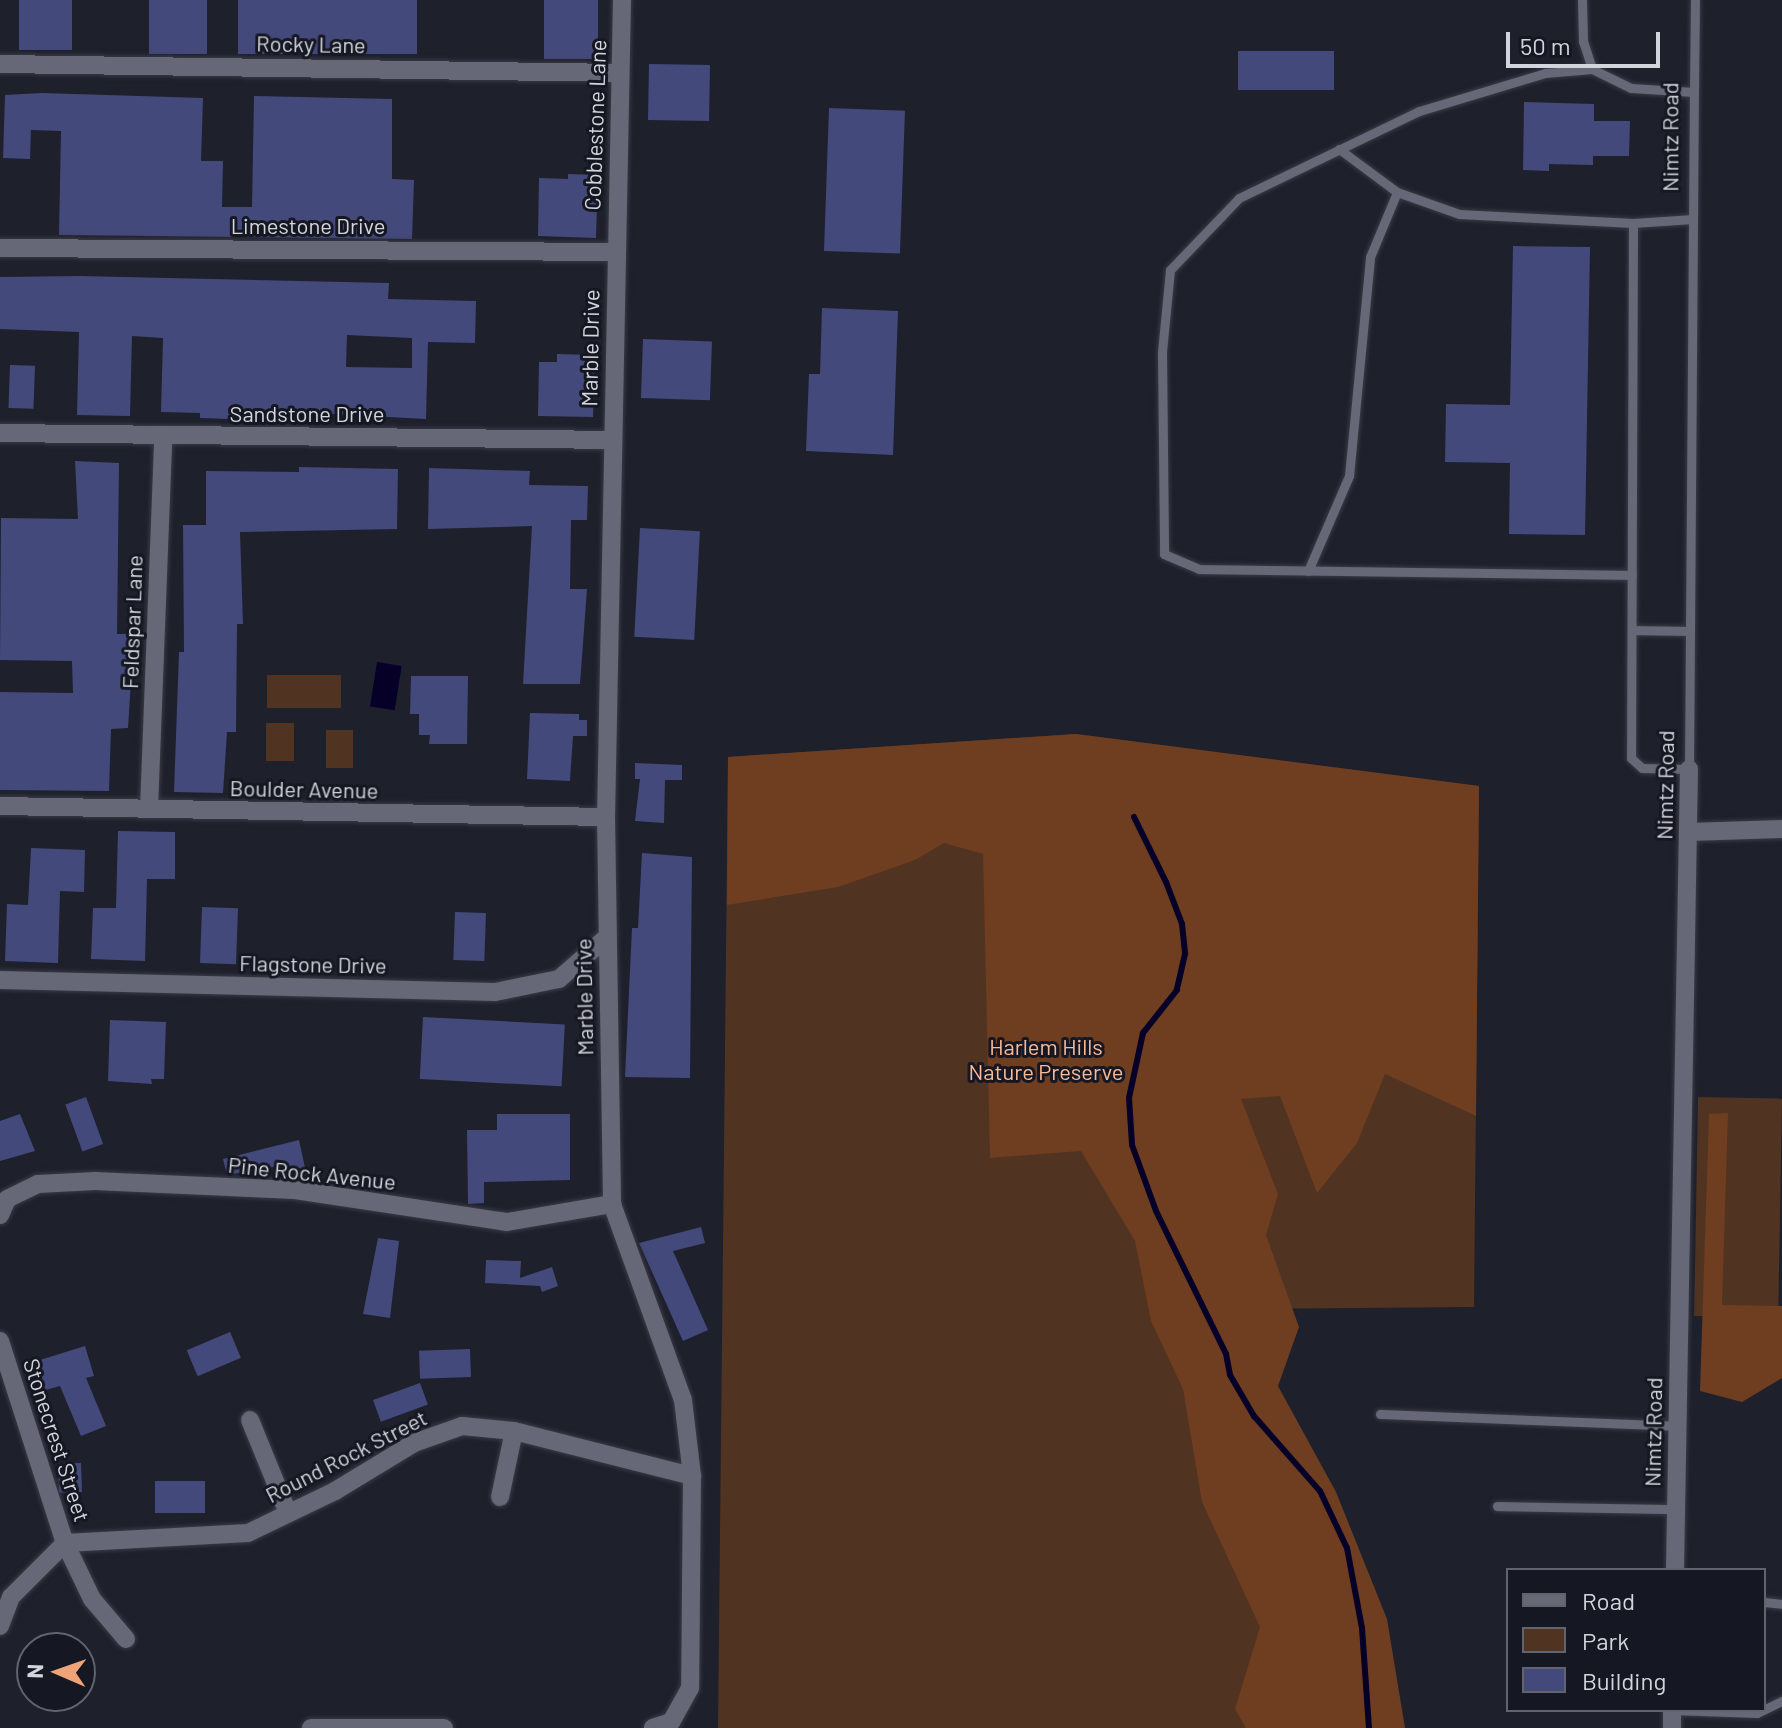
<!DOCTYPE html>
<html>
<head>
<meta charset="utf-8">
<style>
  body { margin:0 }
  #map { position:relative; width:1782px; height:1728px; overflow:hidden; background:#1e202c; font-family:Barlow,sans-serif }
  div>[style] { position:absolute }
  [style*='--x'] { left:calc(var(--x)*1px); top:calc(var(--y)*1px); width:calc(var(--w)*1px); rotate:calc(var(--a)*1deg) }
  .green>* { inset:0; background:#513321; transform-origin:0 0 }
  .forest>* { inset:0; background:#6f3d1f }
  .water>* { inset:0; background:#060028; transform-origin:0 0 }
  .stream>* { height:6px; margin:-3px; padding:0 3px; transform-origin:3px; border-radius:3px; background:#060028 }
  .building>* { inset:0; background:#44497b; transform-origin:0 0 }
  .roads { filter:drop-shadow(0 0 2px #393b44) drop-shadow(0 0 2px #393b44) }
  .lane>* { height:9px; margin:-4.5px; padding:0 4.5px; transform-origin:4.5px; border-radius:4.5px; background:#666877 }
  .street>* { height:18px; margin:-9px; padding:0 9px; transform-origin:9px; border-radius:9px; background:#666877 }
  span { translate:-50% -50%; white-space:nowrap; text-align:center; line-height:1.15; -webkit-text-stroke:6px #151722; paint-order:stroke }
  .street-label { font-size:22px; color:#d3d5dd }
  .park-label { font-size:22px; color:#fbba97 }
  .legend { position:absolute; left:1506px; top:1568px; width:260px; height:144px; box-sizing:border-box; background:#151722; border:2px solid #61636d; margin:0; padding:10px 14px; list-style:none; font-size:24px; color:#d3d5dd }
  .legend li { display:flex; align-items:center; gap:16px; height:40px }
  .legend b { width:40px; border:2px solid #61636d }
  .north { position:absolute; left:16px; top:1632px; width:80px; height:80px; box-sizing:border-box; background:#151722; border:2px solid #61636d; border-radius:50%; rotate:272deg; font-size:22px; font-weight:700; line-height:32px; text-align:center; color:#d3d5dd }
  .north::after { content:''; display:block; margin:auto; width:28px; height:36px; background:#efa378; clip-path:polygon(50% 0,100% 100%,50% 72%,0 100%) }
  .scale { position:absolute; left:1506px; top:32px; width:154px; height:36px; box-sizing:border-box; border:4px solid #d3d5dd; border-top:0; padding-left:10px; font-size:24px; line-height:28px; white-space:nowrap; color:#d3d5dd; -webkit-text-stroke:6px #151722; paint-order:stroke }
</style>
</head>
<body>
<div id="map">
  <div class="green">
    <i style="left:341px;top:675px;width:33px;height:74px;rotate:90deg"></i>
    <i style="left:266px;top:723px;width:28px;height:38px"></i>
    <i style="left:326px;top:730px;width:27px;height:38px"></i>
    <i style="clip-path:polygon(1076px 734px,1479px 786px,1474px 1307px,1248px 1309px,1324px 1728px,718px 1728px,728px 757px)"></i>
    <i style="left:1698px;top:1097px;width:84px;height:219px;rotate:1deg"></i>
  </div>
  <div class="forest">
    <i style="clip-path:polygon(1076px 734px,1479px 786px,1476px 1116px,1385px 1074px,1357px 1143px,1317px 1193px,1280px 1096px,1241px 1099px,1278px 1194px,1266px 1235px,1299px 1327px,1278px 1386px,1336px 1492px,1387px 1619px,1405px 1728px,1246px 1728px,1235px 1709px,1260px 1627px,1202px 1502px,1183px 1389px,1151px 1321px,1135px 1241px,1081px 1151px,990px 1158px,983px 854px,944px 843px,915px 860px,838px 887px,727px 905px,728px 757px)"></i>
    <i style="clip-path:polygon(1728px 1113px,1722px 1305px,1782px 1306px,1782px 1378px,1742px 1402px,1700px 1391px,1709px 1114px)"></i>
  </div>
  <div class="water">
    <i style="left:377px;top:662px;width:25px;height:45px;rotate:9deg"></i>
  </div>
  <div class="stream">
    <i style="--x:1134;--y:817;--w:72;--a:63.8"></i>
    <i style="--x:1166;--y:882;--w:45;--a:69.1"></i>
    <i style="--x:1182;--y:924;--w:30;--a:84"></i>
    <i style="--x:1185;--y:954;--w:37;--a:103"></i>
    <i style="--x:1177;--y:990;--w:55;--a:128.3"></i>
    <i style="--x:1143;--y:1033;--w:66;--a:102.2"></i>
    <i style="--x:1129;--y:1098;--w:47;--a:86.3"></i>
    <i style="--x:1132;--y:1145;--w:70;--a:70"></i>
    <i style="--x:1156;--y:1211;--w:159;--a:63.9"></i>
    <i style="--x:1226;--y:1354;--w:21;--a:79"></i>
    <i style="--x:1230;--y:1375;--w:48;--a:59.7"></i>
    <i style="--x:1254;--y:1416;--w:100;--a:48.7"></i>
    <i style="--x:1320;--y:1491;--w:63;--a:64.7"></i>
    <i style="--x:1347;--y:1548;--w:81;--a:79.4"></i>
    <i style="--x:1362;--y:1628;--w:100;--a:86"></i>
  </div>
  <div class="building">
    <i style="left:19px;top:0;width:53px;height:50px"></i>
    <i style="left:149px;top:0;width:58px;height:54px"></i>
    <i style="left:238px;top:0;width:179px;height:54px"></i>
    <i style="left:544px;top:0;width:54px;height:59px"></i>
    <i style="left:1238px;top:51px;width:96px;height:39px"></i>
    <i style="left:649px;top:64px;width:61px;height:56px;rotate:1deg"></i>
    <i style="clip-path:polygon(42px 93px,203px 98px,201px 161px,223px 161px,222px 207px,252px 207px,254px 96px,392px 99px,392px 179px,414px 180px,412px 239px,59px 235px,61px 131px,31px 130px,30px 159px,3px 158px,5px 95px)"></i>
    <i style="clip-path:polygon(1524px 102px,1594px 104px,1594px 121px,1630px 121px,1629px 156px,1593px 156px,1593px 165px,1549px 164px,1549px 171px,1523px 170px)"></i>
    <i style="left:829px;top:108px;width:76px;height:143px;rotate:2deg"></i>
    <i style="clip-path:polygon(568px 174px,598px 175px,596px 238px,538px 236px,539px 178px,568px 179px)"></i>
    <i style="clip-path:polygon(1513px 246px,1590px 247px,1585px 535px,1509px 534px,1510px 463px,1445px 462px,1446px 404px,1510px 405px)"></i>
    <i style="clip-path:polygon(evenodd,80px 276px,389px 283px,388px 299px,476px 301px,475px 343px,428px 342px,426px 419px,258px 410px,258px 420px,200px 418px,200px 413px,161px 412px,163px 338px,132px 336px,130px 416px,77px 415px,79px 332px,0 329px,0 277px,80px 276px,347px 335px,412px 338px,412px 368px,346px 367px,347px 335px)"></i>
    <i style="clip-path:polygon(822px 308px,898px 311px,893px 455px,806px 451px,809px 374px,820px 374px)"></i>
    <i style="left:643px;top:339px;width:69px;height:59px;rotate:2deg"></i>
    <i style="clip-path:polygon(557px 354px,595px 355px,593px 417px,538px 416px,539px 362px,557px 362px)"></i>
    <i style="left:10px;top:365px;width:25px;height:43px;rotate:2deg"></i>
    <i style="clip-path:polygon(75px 461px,119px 463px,117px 634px,134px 634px,128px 728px,111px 729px,109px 791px,0 790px,0 692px,73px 693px,72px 661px,0 660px,1px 518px,78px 519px)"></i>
    <i style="clip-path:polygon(299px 467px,398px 469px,397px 529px,240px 532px,243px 624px,237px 624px,236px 732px,227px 732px,223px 793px,174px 792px,179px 652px,184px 652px,183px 525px,206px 525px,206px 471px,299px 472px)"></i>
    <i style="clip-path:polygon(429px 468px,530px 471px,529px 485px,588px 486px,587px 520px,571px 520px,570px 589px,587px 589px,580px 684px,523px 684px,532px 526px,428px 529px)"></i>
    <i style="left:640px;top:528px;width:60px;height:109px;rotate:3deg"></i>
    <i style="clip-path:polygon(411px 676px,468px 676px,467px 744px,429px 744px,430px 735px,419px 735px,419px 714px,410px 714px)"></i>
    <i style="clip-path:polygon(530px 713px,579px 714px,579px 720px,587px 720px,587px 736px,573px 736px,570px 781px,527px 779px)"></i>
    <i style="clip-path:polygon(635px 763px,682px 765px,682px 780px,665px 780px,664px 823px,635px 821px,640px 779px,635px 779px)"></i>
    <i style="clip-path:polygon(118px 831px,175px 832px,175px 879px,147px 879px,145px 961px,91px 959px,93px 908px,116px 908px)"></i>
    <i style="clip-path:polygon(31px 848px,85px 850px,84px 892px,60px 891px,58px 963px,5px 961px,7px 904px,28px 905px)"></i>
    <i style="clip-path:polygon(642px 853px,692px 857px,690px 1078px,625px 1077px,632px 928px,638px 928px)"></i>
    <i style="left:202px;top:907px;width:36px;height:56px;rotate:2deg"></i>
    <i style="left:455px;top:912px;width:31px;height:48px;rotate:2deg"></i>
    <i style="left:423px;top:1017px;width:142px;height:62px;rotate:3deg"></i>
    <i style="clip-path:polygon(110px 1020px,166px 1022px,164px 1079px,151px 1079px,152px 1084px,108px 1081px)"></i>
    <i style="left:86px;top:1097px;width:50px;height:22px;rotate:70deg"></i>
    <i style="clip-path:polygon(20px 1114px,35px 1151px,0 1161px,0 1121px)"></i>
    <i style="clip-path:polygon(497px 1114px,570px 1114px,570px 1180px,484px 1182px,484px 1203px,468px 1204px,467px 1130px,497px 1130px)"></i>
    <i style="clip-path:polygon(299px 1140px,307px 1177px,287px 1178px,284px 1165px,227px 1175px,223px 1159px)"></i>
    <i style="clip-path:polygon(701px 1227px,705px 1243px,673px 1251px,708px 1330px,683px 1341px,639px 1243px)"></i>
    <i style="clip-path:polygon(378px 1238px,399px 1241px,390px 1318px,363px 1314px)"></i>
    <i style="clip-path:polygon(486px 1260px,521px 1261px,520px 1278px,552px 1267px,558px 1286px,542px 1292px,540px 1286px,485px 1283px)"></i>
    <i style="left:230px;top:1332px;width:28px;height:47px;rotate:67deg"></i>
    <i style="clip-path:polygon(85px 1346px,94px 1376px,86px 1378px,106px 1426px,81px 1436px,60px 1386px,38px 1392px,31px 1369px,41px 1365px,40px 1360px)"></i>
    <i style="left:470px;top:1349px;width:28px;height:51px;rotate:88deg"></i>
    <i style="left:420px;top:1383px;width:23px;height:50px;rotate:70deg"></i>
    <i style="left:81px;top:1463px;width:29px;height:23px;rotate:88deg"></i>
    <i style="left:155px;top:1481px;width:50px;height:32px"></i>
  </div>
  <div class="roads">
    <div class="lane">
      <i style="--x:1582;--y:0;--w:41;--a:88.6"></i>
      <i style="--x:1583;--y:41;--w:29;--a:72"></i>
      <i style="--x:1592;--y:69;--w:43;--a:26"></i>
      <i style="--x:1631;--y:88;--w:63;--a:3.6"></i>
      <i style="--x:1592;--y:69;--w:47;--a:175.1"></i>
      <i style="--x:1545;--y:73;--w:132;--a:163.2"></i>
      <i style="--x:1419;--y:111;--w:200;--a:154.2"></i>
      <i style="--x:1239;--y:198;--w:100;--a:133.8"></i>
      <i style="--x:1170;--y:270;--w:82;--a:95.6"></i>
      <i style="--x:1162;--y:352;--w:202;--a:89.4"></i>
      <i style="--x:1164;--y:554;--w:38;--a:23"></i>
      <i style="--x:1199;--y:569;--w:433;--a:0.8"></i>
      <i style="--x:1339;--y:149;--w:72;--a:36.6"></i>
      <i style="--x:1397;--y:192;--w:66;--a:19.5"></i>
      <i style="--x:1459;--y:214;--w:174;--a:3"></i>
      <i style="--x:1693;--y:219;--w:60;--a:176.2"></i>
      <i style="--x:1633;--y:223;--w:535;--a:90.21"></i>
      <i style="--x:1631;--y:758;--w:15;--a:42"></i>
      <i style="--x:1642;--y:768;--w:47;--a:1.2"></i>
      <i style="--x:1689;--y:769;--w:677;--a:-89.58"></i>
      <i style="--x:1694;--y:92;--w:92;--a:-89.4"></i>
      <i style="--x:1308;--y:571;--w:103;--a:-66.7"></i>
      <i style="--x:1349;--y:476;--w:220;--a:-84.5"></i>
      <i style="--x:1370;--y:257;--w:70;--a:-67.4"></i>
      <i style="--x:1632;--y:630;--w:58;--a:1"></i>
      <i style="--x:1380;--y:1414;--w:297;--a:2.3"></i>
      <i style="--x:1497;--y:1506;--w:179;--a:1"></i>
      <i style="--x:1764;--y:1602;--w:18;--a:6"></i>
      <i style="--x:1672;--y:1710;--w:85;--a:2"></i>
      <i style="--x:1757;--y:1713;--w:28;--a:-26"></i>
    </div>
    <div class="street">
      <i style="--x:622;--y:0;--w:817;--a:91.12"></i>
      <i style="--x:606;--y:817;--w:387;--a:89.1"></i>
      <i style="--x:612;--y:1204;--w:208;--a:70.1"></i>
      <i style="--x:683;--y:1400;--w:77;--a:83.2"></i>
      <i style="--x:692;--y:1476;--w:212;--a:90.5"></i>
      <i style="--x:690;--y:1688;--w:39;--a:119"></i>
      <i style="--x:671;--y:1722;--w:19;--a:162"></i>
      <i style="--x:0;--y:64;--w:620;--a:0.83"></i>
      <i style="--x:0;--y:248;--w:615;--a:0.37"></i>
      <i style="--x:0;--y:433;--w:613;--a:0.65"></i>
      <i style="--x:0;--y:806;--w:606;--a:1.04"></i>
      <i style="--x:149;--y:809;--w:372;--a:-87.8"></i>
      <i style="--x:1689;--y:832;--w:93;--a:-1.8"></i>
      <i style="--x:0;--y:980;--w:495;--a:1.4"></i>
      <i style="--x:495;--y:992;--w:65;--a:-11.5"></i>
      <i style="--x:559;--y:979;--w:64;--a:-41.2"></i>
      <i style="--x:0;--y:1215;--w:17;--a:-66"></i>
      <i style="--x:7;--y:1199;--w:34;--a:-26"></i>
      <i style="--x:38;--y:1184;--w:57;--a:-3"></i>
      <i style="--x:95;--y:1181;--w:200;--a:2.6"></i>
      <i style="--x:295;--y:1190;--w:214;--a:8.6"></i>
      <i style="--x:507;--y:1222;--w:107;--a:-9.7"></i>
      <i style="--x:0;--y:1341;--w:212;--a:72.2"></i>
      <i style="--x:65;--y:1543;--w:76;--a:135"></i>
      <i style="--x:11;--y:1597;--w:31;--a:111"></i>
      <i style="--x:250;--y:1420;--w:100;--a:67.8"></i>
      <i style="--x:500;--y:1497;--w:67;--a:-78"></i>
      <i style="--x:1675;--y:1570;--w:801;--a:-89"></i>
      <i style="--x:126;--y:1639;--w:52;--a:-130.4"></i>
      <i style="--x:92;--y:1599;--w:62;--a:-115.7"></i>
      <i style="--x:65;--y:1543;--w:183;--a:-3.1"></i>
      <i style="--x:248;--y:1533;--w:97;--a:-25.8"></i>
      <i style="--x:335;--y:1491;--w:92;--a:-31.3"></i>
      <i style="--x:414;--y:1443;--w:51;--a:-19.5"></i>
      <i style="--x:462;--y:1426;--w:52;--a:5.5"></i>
      <i style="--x:514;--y:1431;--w:184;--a:14.2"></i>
      <i style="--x:311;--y:1728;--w:133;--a:0"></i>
      <i style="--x:1672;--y:1728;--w:18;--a:-90"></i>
    </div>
  </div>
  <div class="street-label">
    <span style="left:311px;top:44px;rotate:1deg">Rocky Lane</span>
    <span style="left:595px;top:125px;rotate:-88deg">Cobblestone Lane</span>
    <span style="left:1670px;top:137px;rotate:-90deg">Nimtz Road</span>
    <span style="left:308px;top:226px">Limestone Drive</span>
    <span style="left:590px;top:348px;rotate:-89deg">Marble Drive</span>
    <span style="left:307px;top:414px">Sandstone Drive</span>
    <span style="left:132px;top:622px;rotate:-88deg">Feldspar Lane</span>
    <span style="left:1665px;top:785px;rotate:-89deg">Nimtz Road</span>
    <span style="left:304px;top:789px;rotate:1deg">Boulder Avenue</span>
    <span style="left:313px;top:964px;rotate:1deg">Flagstone Drive</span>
    <span style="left:584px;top:997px;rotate:-91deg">Marble Drive</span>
    <span style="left:312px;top:1173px;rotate:6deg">Pine Rock Avenue</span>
    <span style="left:1653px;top:1432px;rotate:-89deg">Nimtz Road</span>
    <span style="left:57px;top:1440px;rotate:72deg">Stonecrest Street</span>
    <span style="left:346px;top:1456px;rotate:-27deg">Round Rock Street</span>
  </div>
  <div class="park-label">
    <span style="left:1046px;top:1059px">Harlem Hills<br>Nature Preserve</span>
  </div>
  <ul class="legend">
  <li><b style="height:10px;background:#666877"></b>Road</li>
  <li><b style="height:22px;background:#513321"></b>Park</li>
  <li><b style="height:22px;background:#44497b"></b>Building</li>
  </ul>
  <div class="north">N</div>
  <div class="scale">50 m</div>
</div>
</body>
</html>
